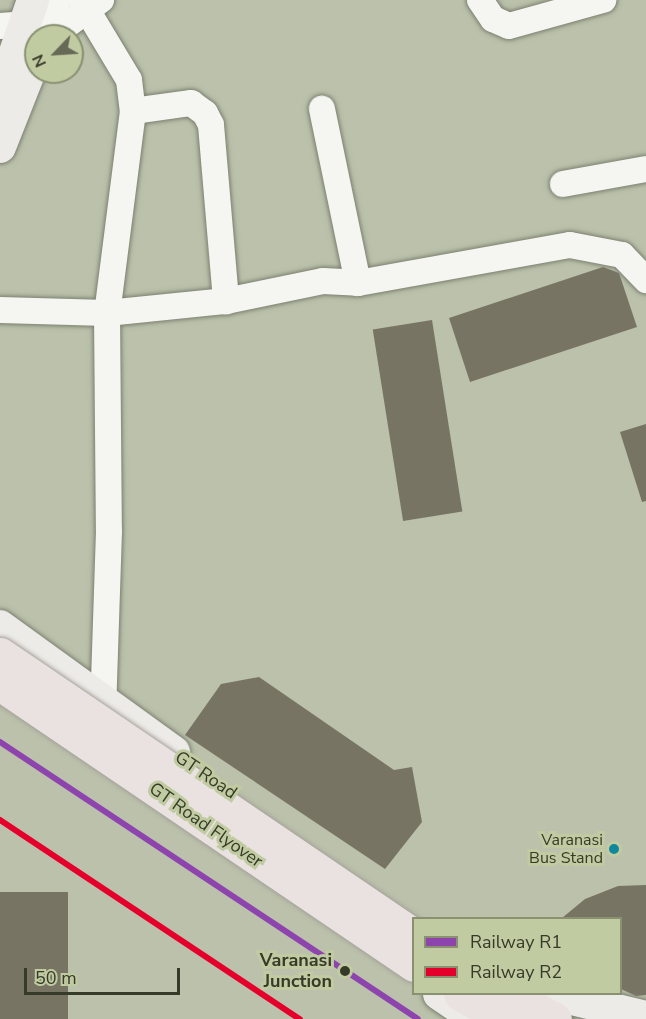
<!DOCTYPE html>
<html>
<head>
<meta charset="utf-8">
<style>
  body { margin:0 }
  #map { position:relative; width:646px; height:1019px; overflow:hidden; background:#bbc1ab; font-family:"Nunito Sans",sans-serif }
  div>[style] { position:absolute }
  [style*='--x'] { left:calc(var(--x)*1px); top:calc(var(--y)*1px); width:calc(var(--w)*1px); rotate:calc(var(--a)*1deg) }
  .building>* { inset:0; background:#787464; transform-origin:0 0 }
  .roads { filter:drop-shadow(0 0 2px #7c8170) drop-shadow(0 0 2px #7c8170) }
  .minor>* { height:26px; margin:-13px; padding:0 13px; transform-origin:13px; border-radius:13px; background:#f5f6f2 }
  .major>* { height:32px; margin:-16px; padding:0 16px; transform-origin:16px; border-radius:16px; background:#edebe8 }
  .highway>* { height:33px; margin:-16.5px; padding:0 16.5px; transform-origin:16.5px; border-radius:16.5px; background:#e9e2e1 }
  .rail>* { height:4.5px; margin-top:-2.25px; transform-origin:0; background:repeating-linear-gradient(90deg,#c5c6c0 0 12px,transparent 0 18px) }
  .bridges { filter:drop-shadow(0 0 2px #a6a299) drop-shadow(0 0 2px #a6a299) }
  .highway-bridge>* { height:33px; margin:-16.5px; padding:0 16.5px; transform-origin:16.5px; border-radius:16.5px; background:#e9e2e1 }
  .rail-1>* { height:6px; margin:-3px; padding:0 3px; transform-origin:3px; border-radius:3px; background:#8e44ad }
  .rail-2>* { height:6px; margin:-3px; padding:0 3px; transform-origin:3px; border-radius:3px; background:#e4002b }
  .dots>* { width:16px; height:16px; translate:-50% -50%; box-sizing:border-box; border:3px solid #c0cba1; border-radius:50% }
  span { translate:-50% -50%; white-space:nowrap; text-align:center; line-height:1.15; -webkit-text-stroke:6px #c0cba1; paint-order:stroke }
  .bus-label { font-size:16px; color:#363a29 }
  .right { translate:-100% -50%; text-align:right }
  .street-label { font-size:18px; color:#363a29 }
  .stop-label { font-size:18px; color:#363a29; font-weight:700 }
  .legend { position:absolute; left:412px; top:917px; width:210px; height:78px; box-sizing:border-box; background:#c0cba1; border:2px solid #899171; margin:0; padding:8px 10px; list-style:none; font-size:18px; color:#363a29 }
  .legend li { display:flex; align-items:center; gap:12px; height:30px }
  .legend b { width:30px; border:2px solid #899171 }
  .north { position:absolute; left:24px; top:24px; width:60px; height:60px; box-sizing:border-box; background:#c0cba1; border:2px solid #899171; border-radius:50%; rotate:245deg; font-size:16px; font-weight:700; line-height:24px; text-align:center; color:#363a29 }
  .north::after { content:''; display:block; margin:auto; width:21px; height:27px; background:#656956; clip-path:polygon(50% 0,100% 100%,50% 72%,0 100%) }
  .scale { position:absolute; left:24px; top:968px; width:156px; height:27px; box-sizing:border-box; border:3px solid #363a29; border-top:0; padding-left:8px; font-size:18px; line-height:21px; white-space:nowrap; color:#363a29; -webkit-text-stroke:4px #c0cba1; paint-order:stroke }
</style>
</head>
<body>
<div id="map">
  <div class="building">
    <i style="clip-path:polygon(603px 267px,619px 273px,637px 327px,470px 382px,449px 318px)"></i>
    <i style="left:432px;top:320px;width:194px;height:60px;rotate:81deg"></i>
    <i style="clip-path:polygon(646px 424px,646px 501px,642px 502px,620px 432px)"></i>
    <i style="clip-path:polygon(259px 677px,394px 770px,412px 767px,422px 822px,385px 869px,185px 735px,221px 684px)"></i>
    <i style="clip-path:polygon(646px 885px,646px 995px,636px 996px,621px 989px,621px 918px,562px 918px,585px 899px,618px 886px)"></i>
    <i style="left:0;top:892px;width:68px;height:127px"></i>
  </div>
  <div class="roads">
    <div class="minor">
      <i style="--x:81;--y:0;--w:93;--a:59"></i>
      <i style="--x:129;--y:80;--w:31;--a:83"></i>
      <i style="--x:133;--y:111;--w:204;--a:97.3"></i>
      <i style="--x:107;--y:313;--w:218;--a:89.5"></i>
      <i style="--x:109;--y:531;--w:184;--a:91.9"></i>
      <i style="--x:480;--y:0;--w:23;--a:56"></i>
      <i style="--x:493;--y:19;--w:17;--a:24"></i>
      <i style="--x:509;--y:26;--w:98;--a:-15.5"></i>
      <i style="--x:0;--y:26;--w:28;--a:-4"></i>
      <i style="--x:28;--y:24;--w:39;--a:-38"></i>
      <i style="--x:52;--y:36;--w:61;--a:-36.3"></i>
      <i style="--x:133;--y:111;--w:59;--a:-7.9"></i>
      <i style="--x:191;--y:103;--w:17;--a:36"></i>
      <i style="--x:205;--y:113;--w:13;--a:63"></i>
      <i style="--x:211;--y:125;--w:177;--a:85.1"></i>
      <i style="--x:563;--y:184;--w:84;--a:-10.2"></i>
      <i style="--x:358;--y:283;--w:215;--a:-10.2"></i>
      <i style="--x:570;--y:245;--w:53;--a:10.9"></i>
      <i style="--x:622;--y:255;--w:35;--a:46"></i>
      <i style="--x:0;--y:310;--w:107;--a:1.6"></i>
      <i style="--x:107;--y:313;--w:120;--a:-5.8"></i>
      <i style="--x:226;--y:301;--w:99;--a:-11.7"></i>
      <i style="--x:323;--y:281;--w:35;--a:3"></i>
      <i style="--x:358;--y:283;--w:178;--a:-101.7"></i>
    </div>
    <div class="major">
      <i style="--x:0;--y:96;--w:102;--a:-71"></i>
      <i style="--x:0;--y:147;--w:76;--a:-68.5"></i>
      <i style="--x:0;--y:626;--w:215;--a:35.9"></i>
      <i style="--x:439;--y:994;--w:45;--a:34"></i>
      <i style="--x:551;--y:994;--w:98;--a:13.6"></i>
    </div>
    <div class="highway">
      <i style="--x:460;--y:994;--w:50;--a:30.2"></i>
      <i style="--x:508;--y:994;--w:53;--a:28"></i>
    </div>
  </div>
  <div class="rail">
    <i style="--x:0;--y:742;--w:501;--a:33.53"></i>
    <i style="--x:0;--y:820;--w:360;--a:33.6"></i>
  </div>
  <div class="bridges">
    <div class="highway-bridge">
      <i style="--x:0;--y:654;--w:500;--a:34.17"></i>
      <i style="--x:0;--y:684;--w:500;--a:34.17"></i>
    </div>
  </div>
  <div class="rail-1">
    <i style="--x:0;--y:742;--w:501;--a:33.53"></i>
  </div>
  <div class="rail-2">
    <i style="--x:0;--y:820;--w:360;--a:33.6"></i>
  </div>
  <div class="dots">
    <i style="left:614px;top:849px;background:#10889c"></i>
    <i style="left:345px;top:971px;background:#363a29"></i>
  </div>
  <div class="bus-label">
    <span class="right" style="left:603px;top:849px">Varanasi<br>Bus Stand</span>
  </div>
  <div class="street-label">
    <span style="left:206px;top:775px;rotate:34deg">GT Road</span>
    <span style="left:206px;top:825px;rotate:35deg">GT Road Flyover</span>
  </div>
  <div class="stop-label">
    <span class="right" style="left:332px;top:971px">Varanasi<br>Junction</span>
  </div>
  <ul class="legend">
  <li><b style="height:8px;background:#8e44ad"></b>Railway R1</li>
  <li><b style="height:8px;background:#e4002b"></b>Railway R2</li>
  </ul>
  <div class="north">N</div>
  <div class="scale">50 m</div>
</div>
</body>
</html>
